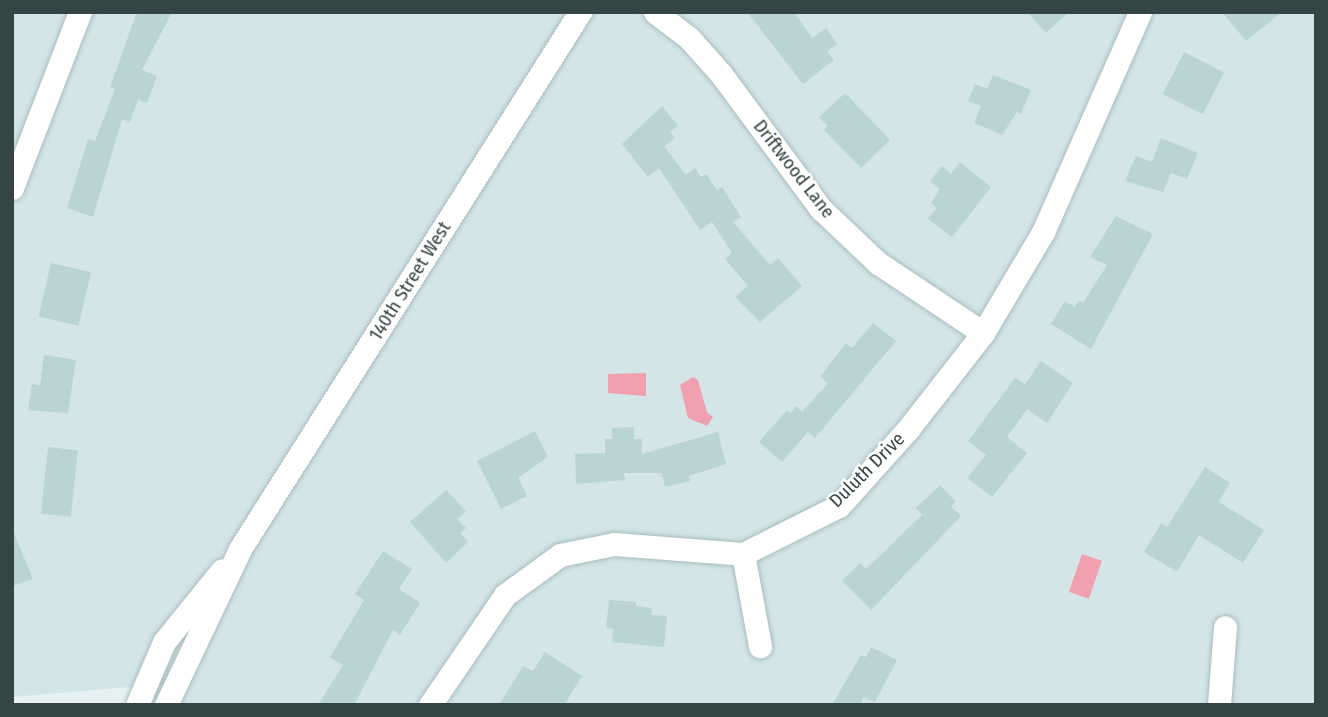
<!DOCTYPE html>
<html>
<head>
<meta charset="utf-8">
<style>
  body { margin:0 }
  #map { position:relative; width:1328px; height:717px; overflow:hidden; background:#e5f1f3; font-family:"Fira Sans Condensed",sans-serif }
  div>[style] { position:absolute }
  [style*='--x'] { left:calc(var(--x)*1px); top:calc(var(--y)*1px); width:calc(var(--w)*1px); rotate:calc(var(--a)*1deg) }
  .residential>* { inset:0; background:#d3e5e7 }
  .water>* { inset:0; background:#f0a0af; transform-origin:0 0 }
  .building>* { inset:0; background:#bad4d4; transform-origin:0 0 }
  .roads { filter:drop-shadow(0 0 2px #a8bcbe) drop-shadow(0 0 2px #a8bcbe) }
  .minor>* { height:23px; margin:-11.5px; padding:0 11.5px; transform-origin:11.5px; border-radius:11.5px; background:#fff }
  span { translate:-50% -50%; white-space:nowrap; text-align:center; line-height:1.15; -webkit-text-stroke:5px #fff; paint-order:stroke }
  .street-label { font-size:19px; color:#354545 }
  .frame { position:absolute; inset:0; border:14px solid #354545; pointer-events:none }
</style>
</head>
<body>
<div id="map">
  <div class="residential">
    <i style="clip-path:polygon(12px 12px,1316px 12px,1316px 705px,157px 705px,154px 685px,12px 697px)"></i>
  </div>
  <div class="water">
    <i style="clip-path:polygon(646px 373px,646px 396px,608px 393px,608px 374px)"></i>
    <i style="clip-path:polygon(693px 377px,698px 380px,707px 412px,713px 417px,707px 426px,688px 418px,680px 385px)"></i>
    <i style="left:1082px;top:554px;width:21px;height:40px;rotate:19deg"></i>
  </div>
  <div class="building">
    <i style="clip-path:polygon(137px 12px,172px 12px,142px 70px,157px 76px,147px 103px,138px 100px,130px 122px,122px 119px,93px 217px,67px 208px,88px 139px,95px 141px,115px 89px,110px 87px)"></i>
    <i style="clip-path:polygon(747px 12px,794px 12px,812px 38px,826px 28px,837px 44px,827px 51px,834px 60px,803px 84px)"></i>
    <i style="clip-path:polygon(1027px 12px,1069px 12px,1046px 33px)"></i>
    <i style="clip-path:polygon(1222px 12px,1282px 12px,1246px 41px)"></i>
    <i style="left:1184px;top:52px;width:45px;height:47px;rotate:27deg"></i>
    <i style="clip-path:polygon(993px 75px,1031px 90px,1021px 114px,1017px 112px,1002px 135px,974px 123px,981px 106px,968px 101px,975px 84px,987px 89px)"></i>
    <i style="clip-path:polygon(845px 93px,890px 140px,861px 168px,824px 130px,828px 126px,819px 117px)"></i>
    <i style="clip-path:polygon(662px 106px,678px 126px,670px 132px,675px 138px,664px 146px,686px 175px,695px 168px,701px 177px,706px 174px,717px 190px,722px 187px,741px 217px,733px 222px,770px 265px,778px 258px,802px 286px,760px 322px,735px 297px,748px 286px,725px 259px,732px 253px,712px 222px,700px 230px,659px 168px,648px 177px,622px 144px)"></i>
    <i style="clip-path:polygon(1161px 138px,1198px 153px,1187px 179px,1171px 173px,1163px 192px,1125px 181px,1136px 156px,1152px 162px)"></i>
    <i style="clip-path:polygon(960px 162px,991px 187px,952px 237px,928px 219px,937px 208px,931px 203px,940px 189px,930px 181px,942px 166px,951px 174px)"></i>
    <i style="clip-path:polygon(1116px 216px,1153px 234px,1091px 349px,1051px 324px,1065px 301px,1075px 307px,1079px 300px,1083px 303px,1107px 265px,1090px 257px)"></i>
    <i style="left:51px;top:263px;width:41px;height:55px;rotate:13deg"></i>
    <i style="clip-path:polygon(873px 323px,896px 341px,815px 438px,808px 432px,782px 462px,759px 442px,787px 410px,791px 413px,796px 406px,802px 412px,828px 383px,820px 377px,846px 343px,852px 348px)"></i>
    <i style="clip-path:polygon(44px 355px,76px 360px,68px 413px,28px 410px,32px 384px,40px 385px)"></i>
    <i style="clip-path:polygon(1041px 361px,1073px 383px,1047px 423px,1027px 409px,1007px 437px,1027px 453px,992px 497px,967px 478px,986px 455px,968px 441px,1015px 378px,1025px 384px)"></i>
    <i style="clip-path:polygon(634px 427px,634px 439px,642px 439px,642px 454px,718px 432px,726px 464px,689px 476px,690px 481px,665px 487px,662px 473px,624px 473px,625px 480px,576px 484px,575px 454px,605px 453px,605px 439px,612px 439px,612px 428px)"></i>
    <i style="clip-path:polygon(535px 431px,548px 457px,518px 478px,527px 496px,501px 509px,477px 461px)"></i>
    <i style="left:48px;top:447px;width:30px;height:67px;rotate:6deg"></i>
    <i style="clip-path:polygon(1205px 467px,1230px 483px,1219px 502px,1264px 530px,1243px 563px,1199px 535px,1177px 572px,1144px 552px,1161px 523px,1167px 527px)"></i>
    <i style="clip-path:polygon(940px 485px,956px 502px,951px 506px,961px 516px,871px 610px,842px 581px,860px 563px,866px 569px,922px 515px,916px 508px)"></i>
    <i style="clip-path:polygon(446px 490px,466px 511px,457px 519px,466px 528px,460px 533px,468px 542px,446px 563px,410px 522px)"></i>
    <i style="clip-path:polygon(12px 528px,33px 579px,12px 586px)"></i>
    <i style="clip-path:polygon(383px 551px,412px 569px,399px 589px,420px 603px,400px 635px,393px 630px,354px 705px,318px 705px,343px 665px,330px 657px,364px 600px,355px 594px)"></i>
    <i style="clip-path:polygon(609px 600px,636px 602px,636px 606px,652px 608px,651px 615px,667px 616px,664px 647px,612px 642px,613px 629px,606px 628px)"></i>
    <i style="clip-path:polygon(871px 647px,897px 660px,875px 702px,864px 697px,860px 705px,832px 705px,861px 655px,866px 657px)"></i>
    <i style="clip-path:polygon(545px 652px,582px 676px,564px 705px,499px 705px,523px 666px,533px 671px)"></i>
  </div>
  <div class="roads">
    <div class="minor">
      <i style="--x:655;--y:12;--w:43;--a:37.4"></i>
      <i style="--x:689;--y:38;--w:48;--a:48.4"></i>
      <i style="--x:721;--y:74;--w:168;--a:53.5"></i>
      <i style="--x:821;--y:209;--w:79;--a:43.5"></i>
      <i style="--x:878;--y:263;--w:126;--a:33.7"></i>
      <i style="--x:12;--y:188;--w:189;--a:-68.9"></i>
      <i style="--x:743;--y:554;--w:94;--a:79.5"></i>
      <i style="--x:137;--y:705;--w:69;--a:-66.8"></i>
      <i style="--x:164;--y:642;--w:92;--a:-51.1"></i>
      <i style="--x:166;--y:705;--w:173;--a:-64.6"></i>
      <i style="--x:240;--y:549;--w:636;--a:-57.66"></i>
      <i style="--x:430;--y:705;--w:133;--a:-55.7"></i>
      <i style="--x:505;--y:595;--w:68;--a:-36"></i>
      <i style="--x:560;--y:555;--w:55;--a:-11.5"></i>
      <i style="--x:614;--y:544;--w:129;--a:4.4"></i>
      <i style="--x:743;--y:554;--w:107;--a:-26.6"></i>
      <i style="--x:839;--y:506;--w:103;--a:-48.1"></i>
      <i style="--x:908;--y:429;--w:122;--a:-52"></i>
      <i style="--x:983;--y:333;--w:117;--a:-59.3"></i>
      <i style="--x:1043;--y:232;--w:240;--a:-66.2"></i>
      <i style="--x:1219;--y:705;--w:78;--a:-85.6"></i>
    </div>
  </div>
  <div class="street-label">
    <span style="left:794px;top:169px;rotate:52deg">Driftwood Lane</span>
    <span style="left:410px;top:281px;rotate:-58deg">140th Street West</span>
    <span style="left:867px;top:470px;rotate:-45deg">Duluth Drive</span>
  </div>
  <div class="frame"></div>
</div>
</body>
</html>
